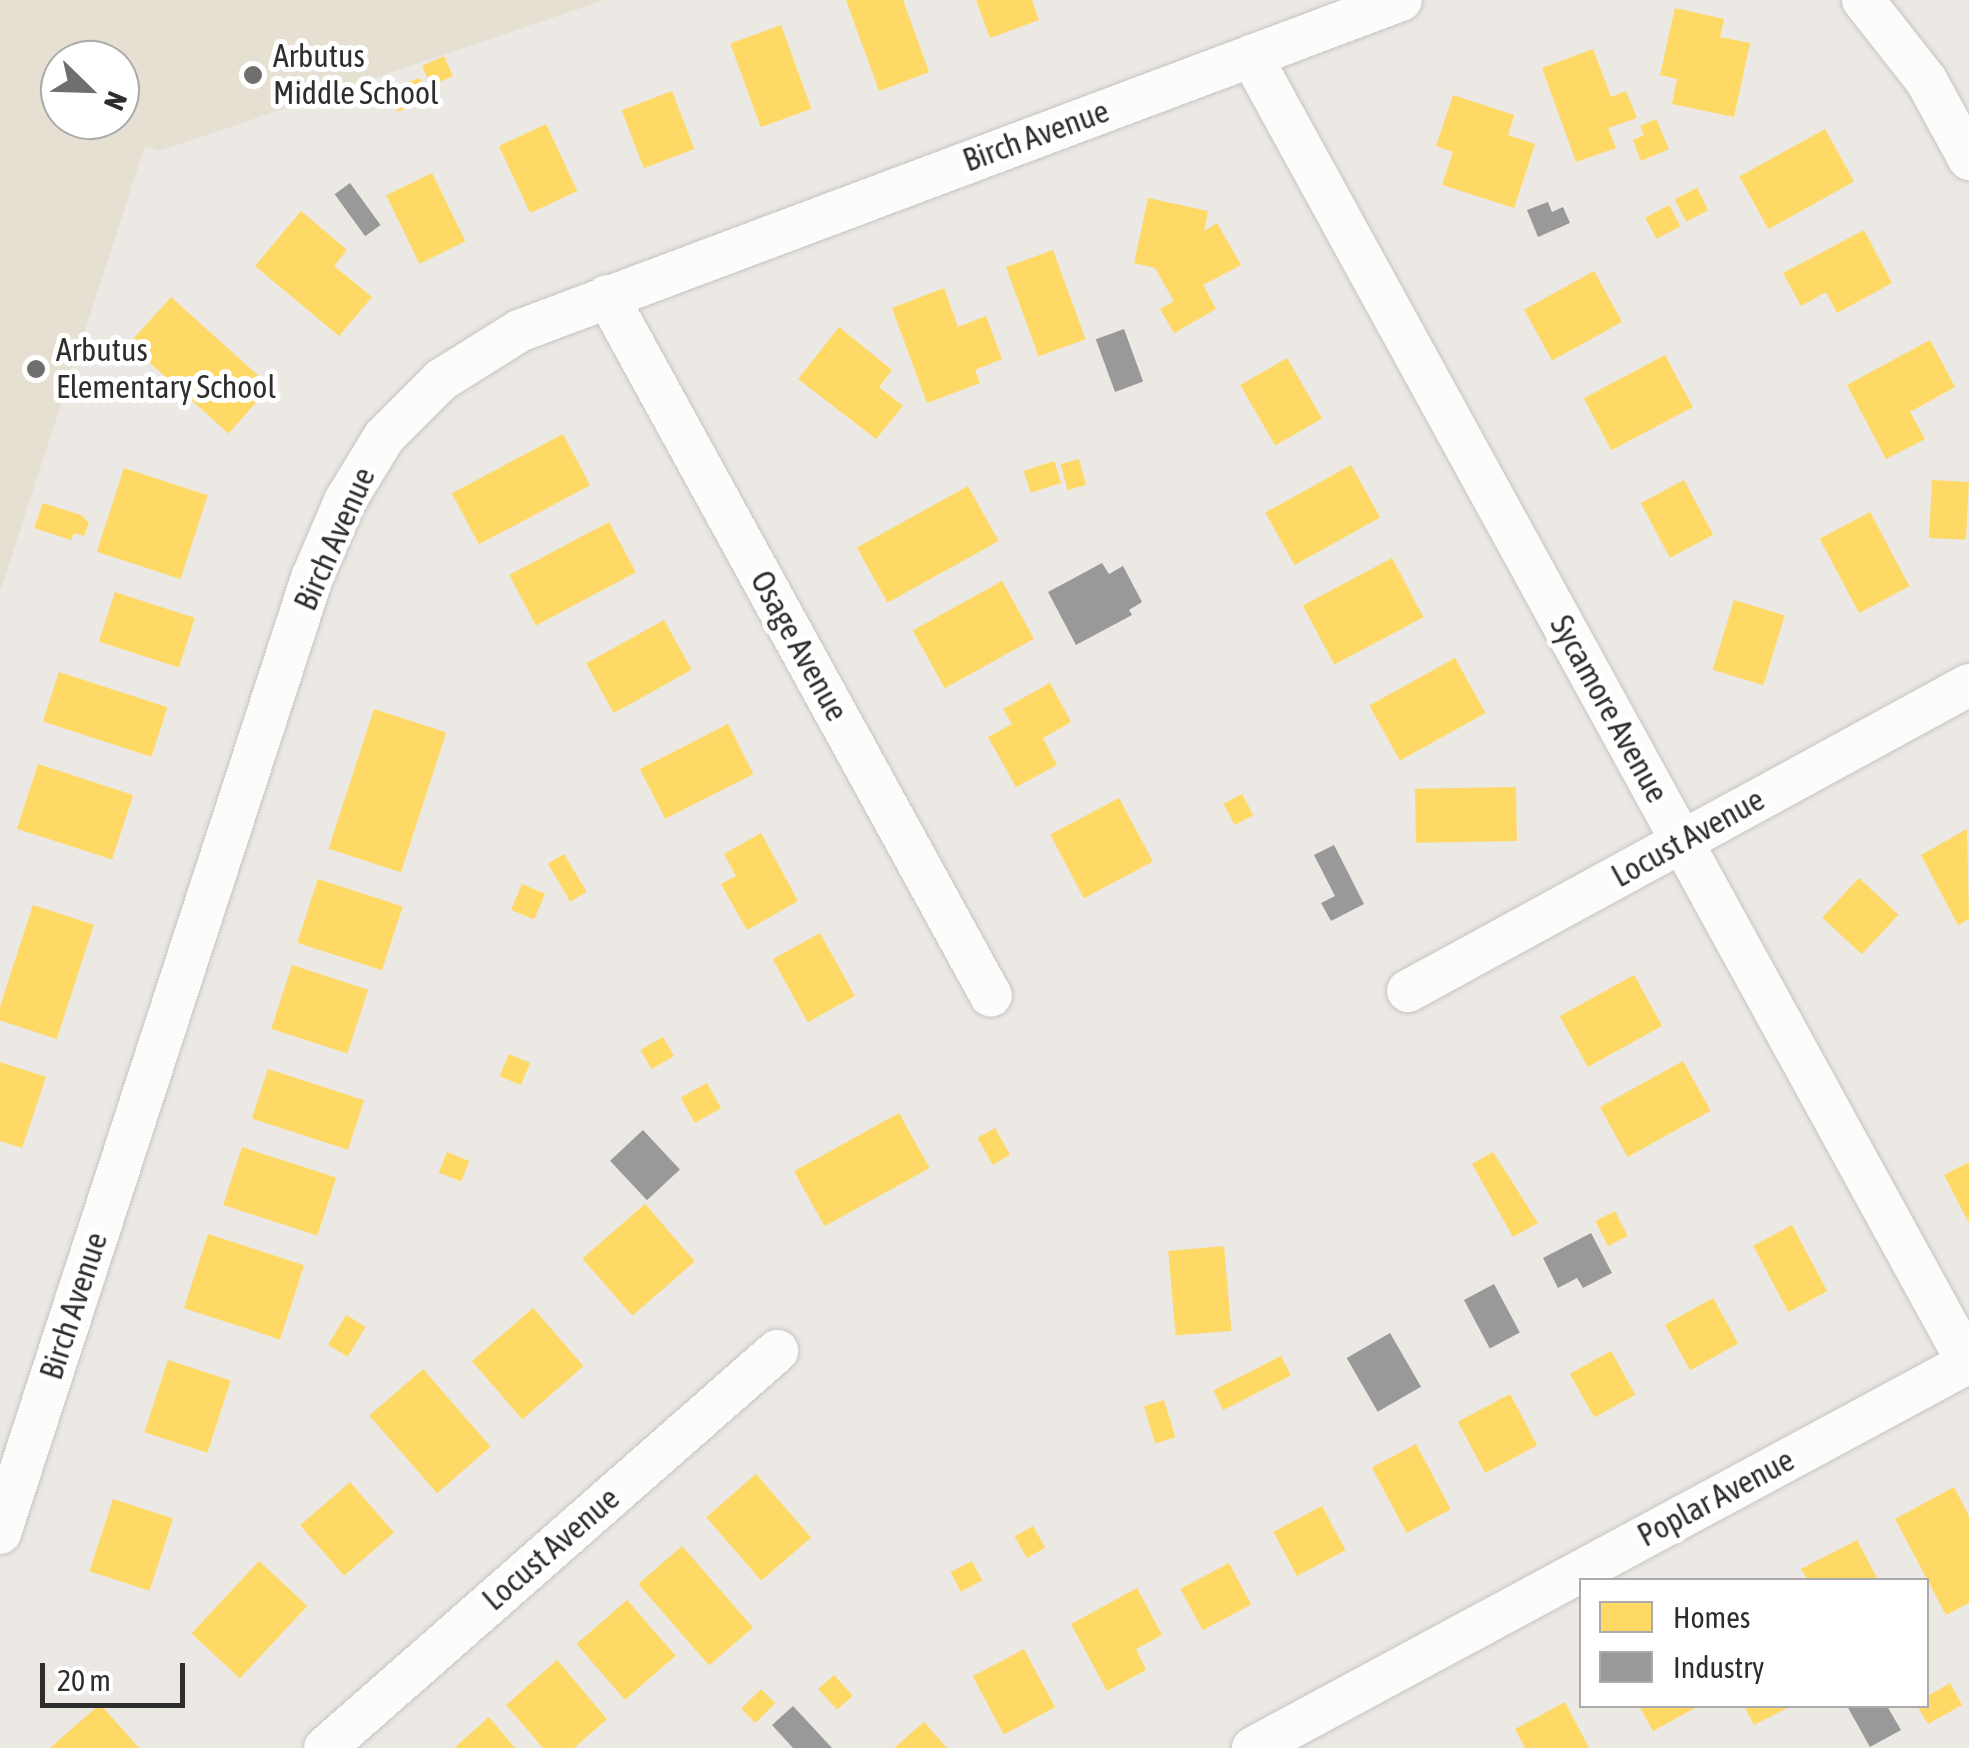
<!DOCTYPE html>
<html>
<head>
<meta charset="utf-8">
<style>
  body { margin:0 }
  #map { position:relative; width:1969px; height:1748px; overflow:hidden; background:#ece8e4; font-family:"Asap Condensed",sans-serif }
  div>[style] { position:absolute }
  [style*='--x'] { left:calc(var(--x)*1px); top:calc(var(--y)*1px); width:calc(var(--w)*1px); rotate:calc(var(--a)*1deg) }
  .education>* { inset:0; background:#e6e0d3 }
  .homes>* { inset:0; background:#ffd966; transform-origin:0 0 }
  .industry>* { inset:0; background:#999; transform-origin:0 0 }
  .roads { filter:drop-shadow(0 0 2px #c5c4c5) drop-shadow(0 0 2px #c5c4c5) }
  .minor>* { height:42px; margin:-21px; padding:0 21px; transform-origin:21px; border-radius:21px; background:#fcfcfb }
  .dots>* { width:28px; height:28px; translate:-50% -50%; box-sizing:border-box; border:5px solid #fff; border-radius:50% }
  span { translate:-50% -50%; white-space:nowrap; text-align:center; line-height:1.15; -webkit-text-stroke:10px #fff; paint-order:stroke }
  .poi-label { font-size:32px; color:#2e2e2e }
  .left { translate:0 -50%; text-align:left }
  .street-label { font-size:32px; color:#2e2e2e }
  .legend { position:absolute; left:1579px; top:1578px; width:350px; height:130px; box-sizing:border-box; background:#fff; border:2px solid #ababab; margin:0; padding:12px 18px; list-style:none; font-size:30px; color:#2e2e2e }
  .legend li { display:flex; align-items:center; gap:20px; height:50px }
  .legend b { width:50px; border:2px solid #ababab }
  .north { position:absolute; left:40px; top:40px; width:100px; height:100px; box-sizing:border-box; background:#fff; border:2px solid #ababab; border-radius:50%; rotate:113deg; font-size:28px; font-weight:700; line-height:40px; text-align:center; color:#2e2e2e }
  .north::after { content:''; display:block; margin:auto; width:35px; height:45px; background:#706f6e; clip-path:polygon(50% 0,100% 100%,50% 72%,0 100%) }
  .scale { position:absolute; left:40px; top:1663px; width:145px; height:45px; box-sizing:border-box; border:5px solid #2e2e2e; border-top:0; padding-left:12px; font-size:30px; line-height:35px; white-space:nowrap; color:#2e2e2e; -webkit-text-stroke:8px #fff; paint-order:stroke }
</style>
</head>
<body>
<div id="map">
  <div class="education">
    <i style="clip-path:polygon(evenodd,0 0,605px 0,159px 151px,145px 146px,0 592px,0 0,60px 60px,120px 60px,120px 120px,60px 120px,60px 60px)"></i>
  </div>
  <div class="homes">
    <i style="clip-path:polygon(846px 0,903px 0,929px 72px,879px 91px)"></i>
    <i style="clip-path:polygon(976px 0,1032px 0,1039px 20px,990px 38px)"></i>
    <i style="clip-path:polygon(1675px 8px,1724px 19px,1720px 37px,1750px 43px,1734px 117px,1672px 104px,1677px 79px,1660px 75px)"></i>
    <i style="left:781px;top:25px;width:89px;height:54px;rotate:70deg"></i>
    <i style="clip-path:polygon(1593px 49px,1611px 97px,1626px 91px,1637px 118px,1608px 128px,1616px 148px,1576px 162px,1542px 68px)"></i>
    <i style="left:444px;top:56px;width:22px;height:24px;rotate:66deg"></i>
    <i style="left:420px;top:78px;width:25px;height:32px;rotate:72deg"></i>
    <i style="left:672px;top:91px;width:62px;height:54px;rotate:69deg"></i>
    <i style="clip-path:polygon(1453px 95px,1514px 115px,1508px 135px,1535px 144px,1514px 208px,1442px 185px,1453px 152px,1436px 146px)"></i>
    <i style="clip-path:polygon(1656px 119px,1669px 149px,1641px 161px,1633px 140px,1644px 135px,1640px 126px)"></i>
    <i style="left:546px;top:124px;width:74px;height:52px;rotate:65deg"></i>
    <i style="left:1825px;top:129px;width:60px;height:98px;rotate:61deg"></i>
    <i style="left:432px;top:173px;width:76px;height:51px;rotate:64deg"></i>
    <i style="left:1697px;top:188px;width:25px;height:25px;rotate:63deg"></i>
    <i style="clip-path:polygon(1148px 198px,1208px 211px,1204px 231px,1217px 223px,1241px 265px,1203px 285px,1216px 309px,1174px 333px,1160px 309px,1174px 301px,1155px 268px,1134px 263px)"></i>
    <i style="left:1669px;top:205px;width:24px;height:27px;rotate:62deg"></i>
    <i style="clip-path:polygon(301px 211px,347px 250px,334px 266px,372px 297px,339px 336px,255px 266px)"></i>
    <i style="clip-path:polygon(1864px 230px,1892px 283px,1837px 313px,1826px 292px,1801px 306px,1783px 273px)"></i>
    <i style="left:1053px;top:250px;width:95px;height:50px;rotate:70deg"></i>
    <i style="left:1594px;top:271px;width:58px;height:80px;rotate:61deg"></i>
    <i style="clip-path:polygon(944px 288px,958px 327px,986px 316px,1002px 359px,975px 370px,980px 383px,927px 403px,892px 308px)"></i>
    <i style="left:171px;top:297px;width:134px;height:63px;rotate:42deg"></i>
    <i style="clip-path:polygon(839px 327px,892px 370px,879px 387px,903px 406px,876px 439px,798px 379px)"></i>
    <i style="clip-path:polygon(1930px 340px,1955px 387px,1910px 412px,1925px 439px,1886px 459px,1847px 385px)"></i>
    <i style="left:1665px;top:355px;width:59px;height:92px;rotate:62deg"></i>
    <i style="left:1287px;top:358px;width:70px;height:54px;rotate:60deg"></i>
    <i style="left:563px;top:434px;width:58px;height:126px;rotate:62deg"></i>
    <i style="left:1079px;top:459px;width:27px;height:19px;rotate:75deg"></i>
    <i style="left:1054px;top:461px;width:23px;height:32px;rotate:72deg"></i>
    <i style="left:1351px;top:465px;width:60px;height:98px;rotate:61deg"></i>
    <i style="left:124px;top:468px;width:88px;height:88px;rotate:18deg"></i>
    <i style="left:1684px;top:480px;width:62px;height:49px;rotate:62deg"></i>
    <i style="left:1932px;top:480px;width:37px;height:58px;rotate:3deg"></i>
    <i style="left:968px;top:486px;width:63px;height:127px;rotate:61deg"></i>
    <i style="clip-path:polygon(43px 503px,81px 515px,89px 523px,84px 536px,74px 533px,71px 540px,34px 528px)"></i>
    <i style="left:1870px;top:512px;width:84px;height:57px;rotate:62deg"></i>
    <i style="left:609px;top:522px;width:57px;height:113px;rotate:62deg"></i>
    <i style="left:1392px;top:558px;width:67px;height:101px;rotate:62deg"></i>
    <i style="left:1002px;top:581px;width:66px;height:102px;rotate:61deg"></i>
    <i style="left:115px;top:592px;width:84px;height:52px;rotate:18deg"></i>
    <i style="left:1734px;top:600px;width:53px;height:73px;rotate:17deg"></i>
    <i style="left:664px;top:620px;width:57px;height:89px;rotate:61deg"></i>
    <i style="left:1455px;top:658px;width:63px;height:98px;rotate:61deg"></i>
    <i style="left:59px;top:672px;width:114px;height:52px;rotate:18deg"></i>
    <i style="clip-path:polygon(1050px 683px,1071px 722px,1043px 738px,1057px 765px,1016px 787px,988px 737px,1012px 724px,1003px 709px)"></i>
    <i style="left:374px;top:709px;width:76px;height:147px;rotate:18deg"></i>
    <i style="left:728px;top:724px;width:56px;height:99px;rotate:63deg"></i>
    <i style="left:38px;top:764px;width:100px;height:68px;rotate:18deg"></i>
    <i style="left:1516px;top:787px;width:54px;height:101px;rotate:89deg"></i>
    <i style="left:1242px;top:794px;width:24px;height:21px;rotate:62deg"></i>
    <i style="left:1119px;top:798px;width:72px;height:78px;rotate:62deg"></i>
    <i style="clip-path:polygon(1967px 829px,1969px 919px,1958px 925px,1921px 855px)"></i>
    <i style="clip-path:polygon(761px 833px,798px 901px,747px 930px,721px 884px,736px 876px,724px 854px)"></i>
    <i style="left:564px;top:854px;width:44px;height:19px;rotate:59deg"></i>
    <i style="left:1859px;top:878px;width:54px;height:54px;rotate:43deg"></i>
    <i style="left:318px;top:879px;width:89px;height:67px;rotate:18deg"></i>
    <i style="left:522px;top:884px;width:25px;height:28px;rotate:23deg"></i>
    <i style="left:33px;top:905px;width:64px;height:120px;rotate:18deg"></i>
    <i style="left:820px;top:933px;width:72px;height:54px;rotate:61deg"></i>
    <i style="left:292px;top:965px;width:80px;height:67px;rotate:18deg"></i>
    <i style="left:1634px;top:975px;width:58px;height:85px;rotate:61deg"></i>
    <i style="left:663px;top:1037px;width:22px;height:26px;rotate:60deg"></i>
    <i style="left:509px;top:1054px;width:23px;height:24px;rotate:23deg"></i>
    <i style="left:1683px;top:1061px;width:57px;height:95px;rotate:61deg"></i>
    <i style="clip-path:polygon(0 1062px,46px 1077px,22px 1148px,0 1141px)"></i>
    <i style="left:268px;top:1069px;width:101px;height:52px;rotate:18deg"></i>
    <i style="left:707px;top:1083px;width:29px;height:30px;rotate:61deg"></i>
    <i style="left:899px;top:1113px;width:63px;height:120px;rotate:61deg"></i>
    <i style="left:995px;top:1128px;width:31px;height:20px;rotate:61deg"></i>
    <i style="left:242px;top:1147px;width:99px;height:61px;rotate:18deg"></i>
    <i style="left:447px;top:1152px;width:24px;height:22px;rotate:22deg"></i>
    <i style="clip-path:polygon(1493px 1152px,1538px 1223px,1513px 1237px,1472px 1164px)"></i>
    <i style="clip-path:polygon(1969px 1162px,1969px 1223px,1944px 1175px)"></i>
    <i style="left:645px;top:1204px;width:76px;height:83px;rotate:49deg"></i>
    <i style="left:1615px;top:1211px;width:28px;height:22px;rotate:63deg"></i>
    <i style="left:1792px;top:1225px;width:75px;height:44px;rotate:62deg"></i>
    <i style="left:208px;top:1234px;width:101px;height:78px;rotate:18deg"></i>
    <i style="left:1224px;top:1246px;width:85px;height:56px;rotate:85deg"></i>
    <i style="left:1713px;top:1298px;width:52px;height:55px;rotate:61deg"></i>
    <i style="left:533px;top:1308px;width:77px;height:81px;rotate:49deg"></i>
    <i style="left:346px;top:1315px;width:23px;height:35px;rotate:31deg"></i>
    <i style="left:1611px;top:1351px;width:50px;height:47px;rotate:61deg"></i>
    <i style="left:1281px;top:1356px;width:22px;height:76px;rotate:63deg"></i>
    <i style="left:168px;top:1360px;width:66px;height:76px;rotate:18deg"></i>
    <i style="left:423px;top:1369px;width:103px;height:71px;rotate:49deg"></i>
    <i style="left:1510px;top:1394px;width:58px;height:59px;rotate:62deg"></i>
    <i style="left:1164px;top:1400px;width:39px;height:21px;rotate:73deg"></i>
    <i style="left:1416px;top:1444px;width:74px;height:50px;rotate:62deg"></i>
    <i style="left:756px;top:1474px;width:84px;height:66px;rotate:49deg"></i>
    <i style="left:350px;top:1482px;width:67px;height:66px;rotate:49deg"></i>
    <i style="clip-path:polygon(1954px 1487px,1969px 1516px,1969px 1603px,1946px 1615px,1895px 1519px)"></i>
    <i style="left:113px;top:1499px;width:63px;height:76px;rotate:18deg"></i>
    <i style="left:1322px;top:1506px;width:50px;height:55px;rotate:62deg"></i>
    <i style="left:1033px;top:1526px;width:25px;height:21px;rotate:61deg"></i>
    <i style="clip-path:polygon(1857px 1540px,1878px 1580px,1808px 1580px,1801px 1569px)"></i>
    <i style="left:682px;top:1546px;width:108px;height:58px;rotate:49deg"></i>
    <i style="left:259px;top:1561px;width:66px;height:99px;rotate:43deg"></i>
    <i style="left:972px;top:1561px;width:22px;height:24px;rotate:63deg"></i>
    <i style="left:1229px;top:1563px;width:47px;height:55px;rotate:62deg"></i>
    <i style="clip-path:polygon(1137px 1588px,1162px 1635px,1136px 1649px,1146px 1670px,1107px 1691px,1071px 1624px)"></i>
    <i style="left:627px;top:1600px;width:74px;height:67px;rotate:49deg"></i>
    <i style="left:1024px;top:1649px;width:66px;height:58px;rotate:62deg"></i>
    <i style="clip-path:polygon(557px 1660px,607px 1719px,574px 1748px,543px 1748px,506px 1705px)"></i>
    <i style="left:834px;top:1675px;width:28px;height:21px;rotate:48deg"></i>
    <i style="clip-path:polygon(1950px 1683px,1962px 1705px,1928px 1724px,1917px 1706px,1926px 1706px,1926px 1697px)"></i>
    <i style="left:761px;top:1689px;width:20px;height:28px;rotate:45deg"></i>
    <i style="clip-path:polygon(1565px 1702px,1589px 1748px,1525px 1748px,1515px 1729px)"></i>
    <i style="clip-path:polygon(100px 1704px,139px 1748px,50px 1748px)"></i>
    <i style="clip-path:polygon(1639px 1706px,1693px 1706px,1695px 1708px,1653px 1731px)"></i>
    <i style="clip-path:polygon(1744px 1706px,1791px 1706px,1754px 1725px)"></i>
    <i style="clip-path:polygon(489px 1717px,515px 1748px,454px 1748px)"></i>
    <i style="clip-path:polygon(924px 1722px,947px 1748px,894px 1748px)"></i>
  </div>
  <div class="industry">
    <i style="left:350px;top:183px;width:52px;height:19px;rotate:54deg"></i>
    <i style="clip-path:polygon(1548px 202px,1552px 212px,1563px 207px,1570px 223px,1538px 237px,1527px 210px)"></i>
    <i style="left:1124px;top:329px;width:56px;height:30px;rotate:70deg"></i>
    <i style="clip-path:polygon(1102px 563px,1109px 574px,1123px 566px,1142px 602px,1129px 610px,1132px 615px,1076px 645px,1048px 592px)"></i>
    <i style="clip-path:polygon(1334px 845px,1364px 904px,1331px 921px,1321px 903px,1335px 896px,1314px 855px)"></i>
    <i style="left:643px;top:1130px;width:54px;height:45px;rotate:47deg"></i>
    <i style="clip-path:polygon(1591px 1233px,1612px 1273px,1583px 1288px,1577px 1278px,1558px 1288px,1543px 1258px)"></i>
    <i style="left:1494px;top:1284px;width:55px;height:34px;rotate:62deg"></i>
    <i style="left:1390px;top:1333px;width:62px;height:50px;rotate:60deg"></i>
    <i style="clip-path:polygon(793px 1706px,832px 1748px,793px 1748px,772px 1725px)"></i>
    <i style="clip-path:polygon(1847px 1706px,1887px 1706px,1901px 1730px,1870px 1747px)"></i>
  </div>
  <div class="roads">
    <div class="minor">
      <i style="--x:1863;--y:0;--w:102;--a:51.8"></i>
      <i style="--x:1926;--y:80;--w:90;--a:61.4"></i>
      <i style="--x:1251;--y:56;--w:1491;--a:61.25"></i>
      <i style="--x:607;--y:296;--w:798;--a:61.25"></i>
      <i style="--x:1408;--y:991;--w:639;--a:-28.61"></i>
      <i style="--x:0;--y:1533;--w:1005;--a:-71.91"></i>
      <i style="--x:312;--y:578;--w:84;--a:-66.8"></i>
      <i style="--x:345;--y:501;--w:75;--a:-58.6"></i>
      <i style="--x:384;--y:437;--w:81;--a:-45"></i>
      <i style="--x:441;--y:380;--w:92;--a:-32.1"></i>
      <i style="--x:519;--y:331;--w:942;--a:-20.57"></i>
      <i style="--x:325;--y:1748;--w:602;--a:-41.29"></i>
      <i style="--x:1253;--y:1748;--w:813;--a:-28.33"></i>
    </div>
  </div>
  <div class="dots">
    <i style="left:253px;top:75px;background:#706f6e"></i>
    <i style="left:36px;top:369px;background:#706f6e"></i>
  </div>
  <div class="poi-label">
    <span class="left" style="left:273px;top:75px">Arbutus<br>Middle School</span>
    <span class="left" style="left:56px;top:369px">Arbutus<br>Elementary School</span>
  </div>
  <div class="street-label">
    <span style="left:1036px;top:136px;rotate:-20deg">Birch Avenue</span>
    <span style="left:335px;top:539px;rotate:-66deg">Birch Avenue</span>
    <span style="left:799px;top:646px;rotate:61deg">Osage Avenue</span>
    <span style="left:1609px;top:709px;rotate:61deg">Sycamore Avenue</span>
    <span style="left:1688px;top:838px;rotate:-29deg">Locust Avenue</span>
    <span style="left:74px;top:1306px;rotate:-72deg">Birch Avenue</span>
    <span style="left:1716px;top:1498px;rotate:-28deg">Poplar Avenue</span>
    <span style="left:551px;top:1549px;rotate:-41deg">Locust Avenue</span>
  </div>
  <ul class="legend">
  <li><b style="height:28px;background:#ffd966"></b>Homes</li>
  <li><b style="height:28px;background:#999"></b>Industry</li>
  </ul>
  <div class="north">N</div>
  <div class="scale">20 m</div>
</div>
</body>
</html>
